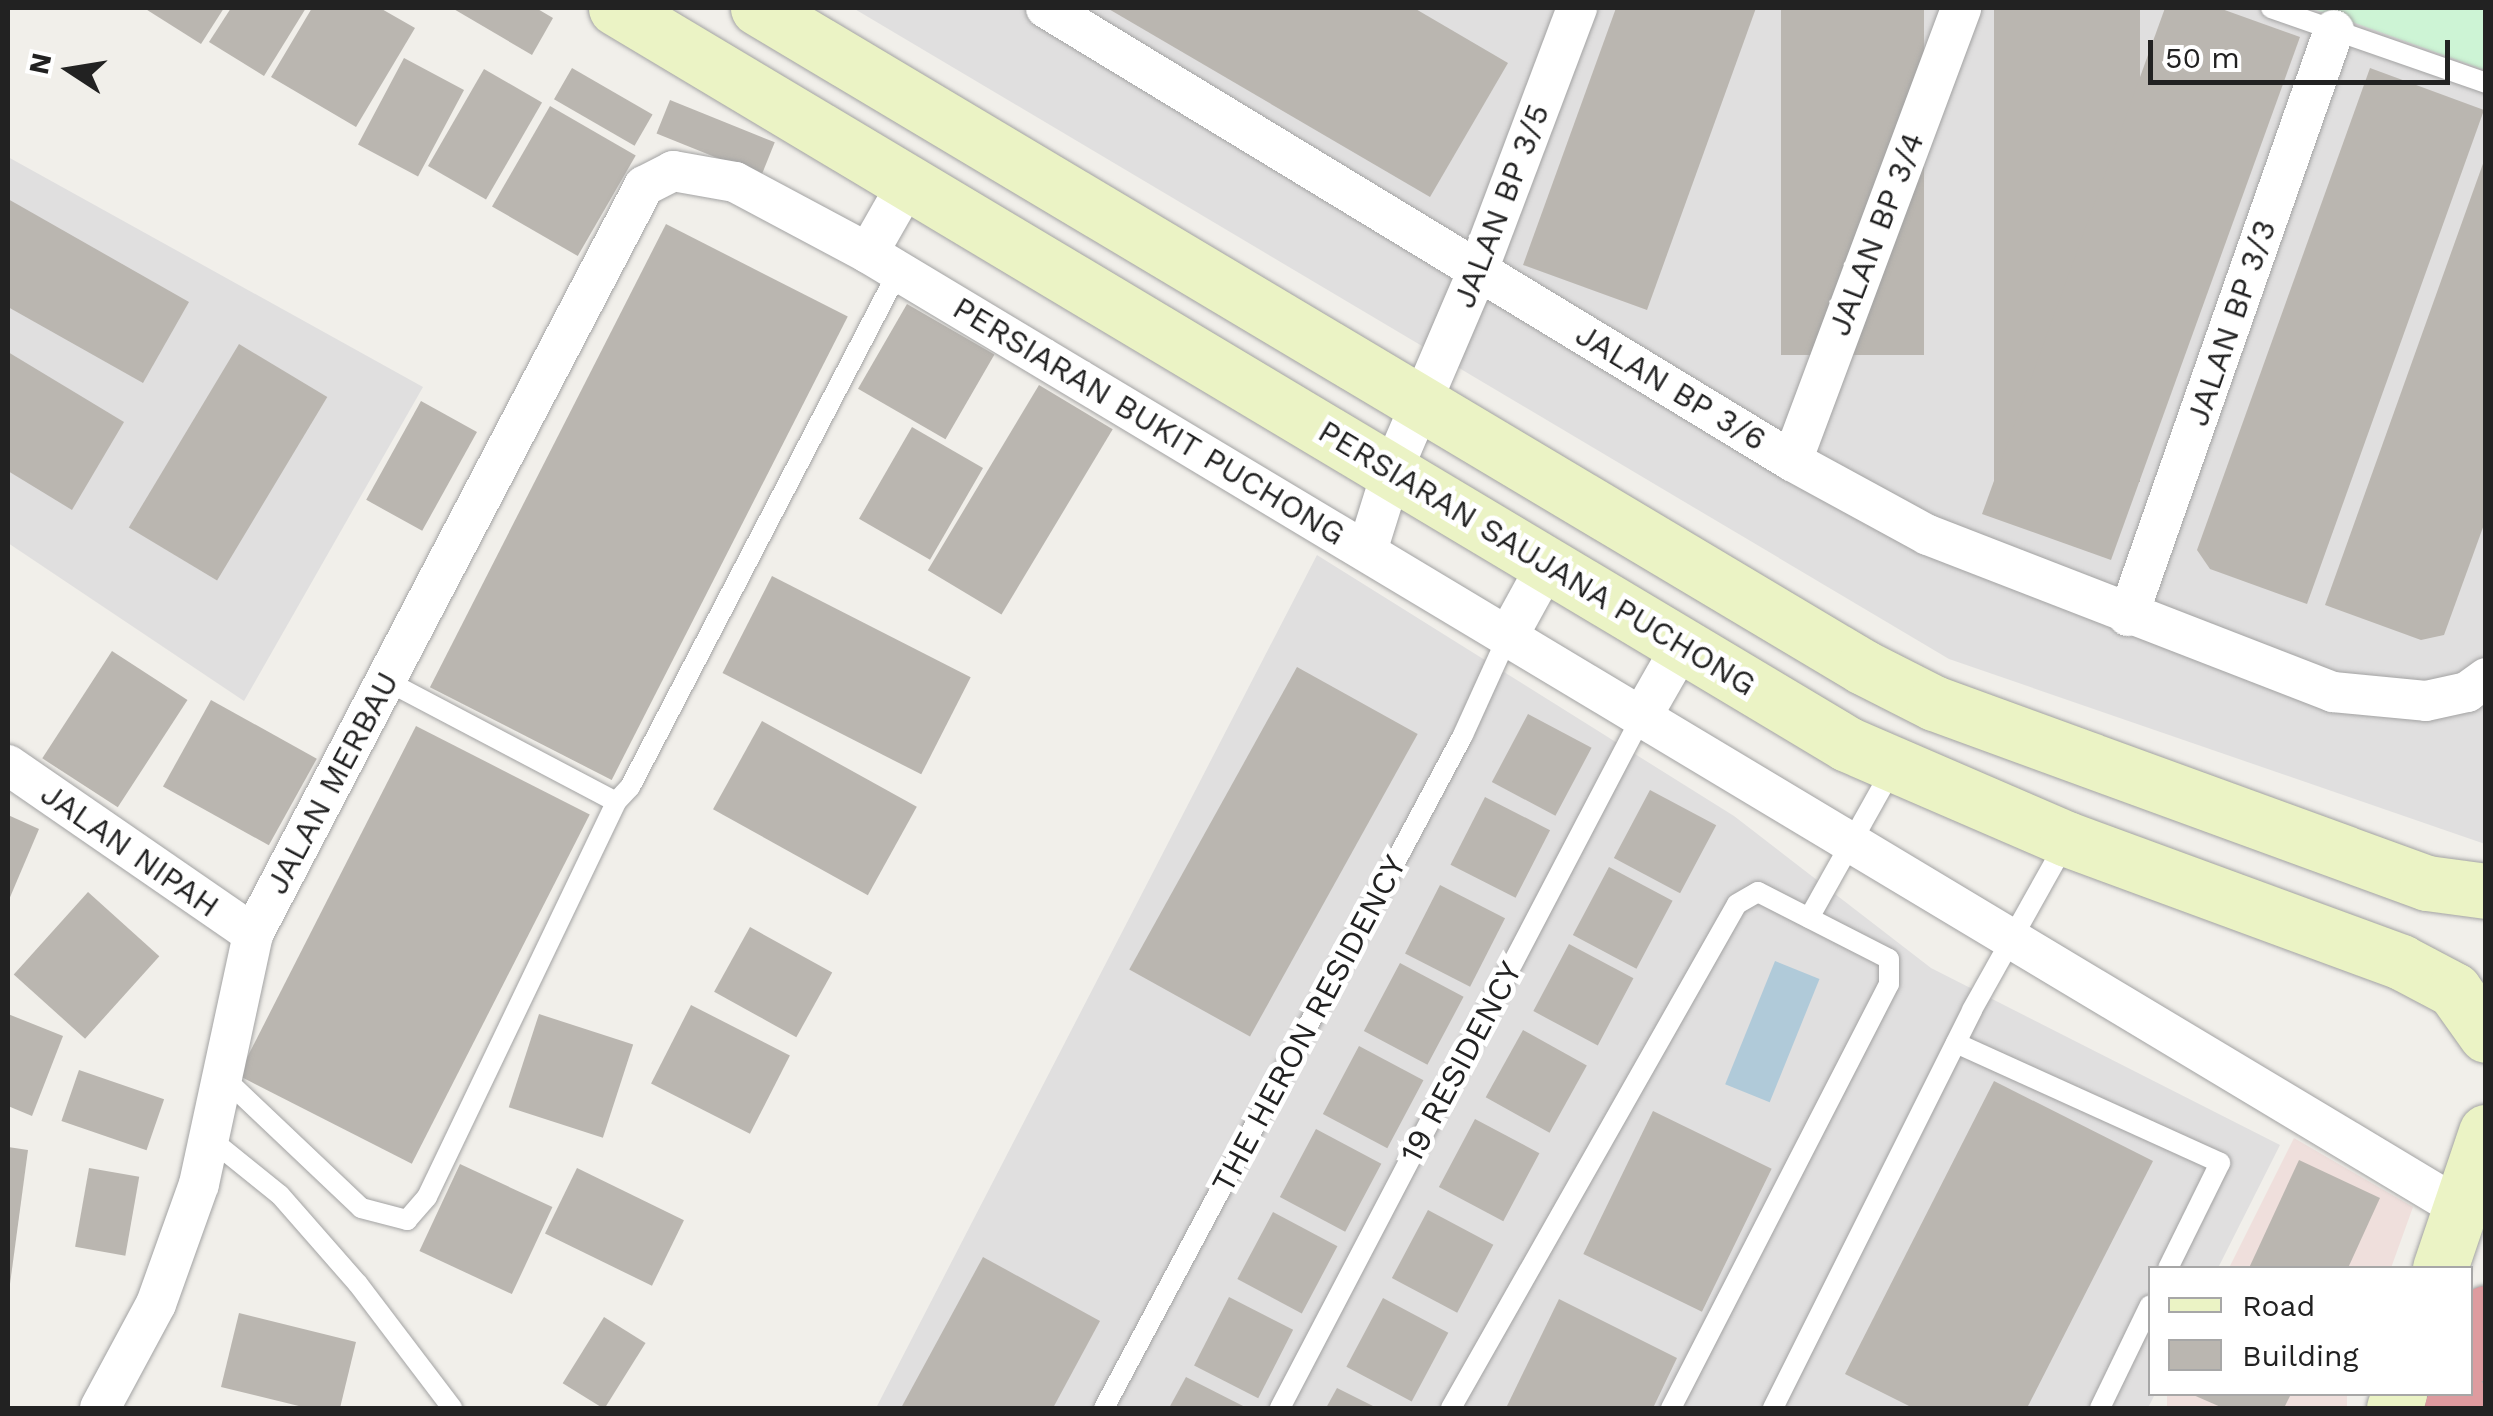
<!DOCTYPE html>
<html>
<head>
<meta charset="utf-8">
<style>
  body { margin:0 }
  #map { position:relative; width:2493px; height:1416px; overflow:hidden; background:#f1efea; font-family:"Work Sans",sans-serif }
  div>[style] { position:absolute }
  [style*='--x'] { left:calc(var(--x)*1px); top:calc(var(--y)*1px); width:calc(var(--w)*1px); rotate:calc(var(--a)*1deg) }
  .residential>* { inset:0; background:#e0dfdf }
  .commercial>* { inset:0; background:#efdfdc; transform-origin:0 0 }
  .park>* { inset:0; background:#cdf4d5 }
  .water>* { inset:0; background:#b0cad9; transform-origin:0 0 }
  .building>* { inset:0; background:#bab6b0; transform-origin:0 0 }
  .roads { filter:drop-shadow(0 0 2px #a3a3a3) drop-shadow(0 0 2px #a3a3a3) }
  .lane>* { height:20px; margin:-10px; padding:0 10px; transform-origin:10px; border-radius:10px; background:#fff }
  .street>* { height:40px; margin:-20px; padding:0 20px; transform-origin:20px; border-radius:20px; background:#fff }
  .secondary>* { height:55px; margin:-27.5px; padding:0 27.5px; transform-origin:27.5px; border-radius:27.5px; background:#ebf3c5 }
  .highway>* { height:55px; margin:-27.5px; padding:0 27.5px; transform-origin:27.5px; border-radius:27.5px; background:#de9b9f }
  span { translate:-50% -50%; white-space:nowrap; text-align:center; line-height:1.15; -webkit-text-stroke:10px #fff; paint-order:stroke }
  .street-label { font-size:32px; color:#222 }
  .frame { position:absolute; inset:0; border:10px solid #222; pointer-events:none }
  .legend { position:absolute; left:2148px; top:1266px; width:325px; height:130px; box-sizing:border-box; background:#fff; border:2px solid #a7a7a7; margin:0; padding:12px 18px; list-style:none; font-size:30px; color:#222 }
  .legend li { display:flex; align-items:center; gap:20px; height:50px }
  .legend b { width:50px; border:2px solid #a7a7a7 }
  .north { position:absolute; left:20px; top:20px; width:100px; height:100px; -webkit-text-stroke:8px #fff; paint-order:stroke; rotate:282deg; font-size:28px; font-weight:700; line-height:40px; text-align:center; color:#222 }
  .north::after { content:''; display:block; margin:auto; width:35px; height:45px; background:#222; clip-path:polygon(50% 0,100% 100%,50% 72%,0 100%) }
  .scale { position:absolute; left:2148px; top:40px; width:302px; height:45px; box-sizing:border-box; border:5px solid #222; border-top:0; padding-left:12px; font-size:30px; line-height:35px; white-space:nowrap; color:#222; -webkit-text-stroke:8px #fff; paint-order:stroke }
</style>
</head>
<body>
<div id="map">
  <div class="residential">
    <i style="clip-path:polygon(853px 8px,2485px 8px,2485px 844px,1949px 659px)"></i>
    <i style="clip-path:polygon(8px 157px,423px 387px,244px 701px,8px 543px)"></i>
    <i style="clip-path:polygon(1317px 555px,1734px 816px,1931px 968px,2280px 1145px,2218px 1268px,2150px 1268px,2155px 1394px,2148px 1408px,876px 1408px)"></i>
  </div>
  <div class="commercial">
    <i style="clip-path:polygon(2294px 1138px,2413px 1207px,2391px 1268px,2229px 1268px)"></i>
    <i style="left:2167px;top:1394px;width:180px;height:16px"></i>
  </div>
  <div class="park">
    <i style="clip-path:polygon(2310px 8px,2485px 8px,2485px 70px,2344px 19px)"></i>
  </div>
  <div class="water">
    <i style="left:1775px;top:961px;width:48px;height:133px;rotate:22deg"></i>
  </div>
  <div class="building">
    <i style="clip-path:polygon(144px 8px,224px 8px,201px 44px)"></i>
    <i style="clip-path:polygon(231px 8px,306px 8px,264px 76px,209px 42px)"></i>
    <i style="clip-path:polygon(312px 8px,380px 8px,415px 28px,356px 127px,271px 77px)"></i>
    <i style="clip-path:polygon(452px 8px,536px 8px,553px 18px,532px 55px)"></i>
    <i style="clip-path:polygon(1107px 8px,1414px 8px,1508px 63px,1430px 197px)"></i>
    <i style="clip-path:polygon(1616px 8px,1756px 8px,1647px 310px,1523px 265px)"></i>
    <i style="left:1781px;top:8px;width:143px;height:347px"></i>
    <i style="left:1994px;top:8px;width:146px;height:474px"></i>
    <i style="clip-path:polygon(2165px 8px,2219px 8px,2300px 37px,2111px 560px,1982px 514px)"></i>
    <i style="left:404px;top:58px;width:68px;height:98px;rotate:28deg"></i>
    <i style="left:572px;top:68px;width:93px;height:36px;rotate:30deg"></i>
    <i style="clip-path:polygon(2370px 68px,2484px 110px,2307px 604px,2210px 569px,2197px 550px)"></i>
    <i style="left:484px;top:69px;width:67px;height:112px;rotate:30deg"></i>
    <i style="left:670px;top:100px;width:113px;height:36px;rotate:22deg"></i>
    <i style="left:550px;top:106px;width:99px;height:116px;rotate:30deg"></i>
    <i style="clip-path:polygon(2485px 158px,2486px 519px,2444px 635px,2421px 640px,2325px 605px)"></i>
    <i style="clip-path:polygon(8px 199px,189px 302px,143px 383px,8px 307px)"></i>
    <i style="left:666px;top:224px;width:204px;height:520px;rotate:27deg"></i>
    <i style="left:907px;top:304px;width:101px;height:98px;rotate:30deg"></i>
    <i style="left:239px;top:344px;width:103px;height:214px;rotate:31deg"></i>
    <i style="clip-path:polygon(8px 352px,124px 422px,72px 510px,8px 471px)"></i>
    <i style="left:1039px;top:385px;width:86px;height:216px;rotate:31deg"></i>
    <i style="left:421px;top:401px;width:64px;height:113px;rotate:29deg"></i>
    <i style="left:912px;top:427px;width:82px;height:106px;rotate:30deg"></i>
    <i style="left:772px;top:576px;width:223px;height:109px;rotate:27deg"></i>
    <i style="left:112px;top:651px;width:90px;height:128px;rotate:33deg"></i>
    <i style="left:1297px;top:667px;width:138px;height:346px;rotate:29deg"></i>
    <i style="left:211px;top:700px;width:121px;height:99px;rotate:29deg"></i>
    <i style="left:1528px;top:714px;width:72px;height:77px;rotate:28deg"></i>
    <i style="left:762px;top:721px;width:177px;height:101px;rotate:29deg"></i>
    <i style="left:416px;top:726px;width:195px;height:392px;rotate:27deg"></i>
    <i style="left:1650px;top:790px;width:75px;height:77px;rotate:28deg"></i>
    <i style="left:1485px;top:797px;width:73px;height:76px;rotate:27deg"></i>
    <i style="clip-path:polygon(8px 815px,39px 829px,8px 902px)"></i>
    <i style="left:1609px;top:867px;width:72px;height:77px;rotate:28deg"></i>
    <i style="left:1440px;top:885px;width:73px;height:77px;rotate:27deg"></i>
    <i style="left:88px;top:892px;width:96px;height:111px;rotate:42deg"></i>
    <i style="left:750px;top:927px;width:94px;height:74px;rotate:29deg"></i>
    <i style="left:1569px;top:944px;width:73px;height:76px;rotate:28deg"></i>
    <i style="left:1400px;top:963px;width:72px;height:77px;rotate:28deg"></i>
    <i style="left:691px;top:1005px;width:111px;height:88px;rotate:27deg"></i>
    <i style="clip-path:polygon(8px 1014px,63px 1036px,32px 1116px,8px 1106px)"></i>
    <i style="left:539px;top:1014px;width:99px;height:98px;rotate:18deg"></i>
    <i style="left:1523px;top:1030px;width:73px;height:77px;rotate:29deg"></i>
    <i style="left:1359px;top:1046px;width:73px;height:77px;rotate:28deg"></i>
    <i style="left:79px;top:1070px;width:90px;height:54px;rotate:19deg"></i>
    <i style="clip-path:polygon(1994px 1081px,2153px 1161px,2027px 1408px,1913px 1408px,1845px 1374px)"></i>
    <i style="left:1653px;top:1111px;width:132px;height:159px;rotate:26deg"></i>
    <i style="left:1475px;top:1119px;width:73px;height:77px;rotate:28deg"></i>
    <i style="left:1316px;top:1129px;width:74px;height:77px;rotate:28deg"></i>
    <i style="clip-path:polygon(8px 1147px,28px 1150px,10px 1284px,8px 1283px)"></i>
    <i style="clip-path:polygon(2299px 1160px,2380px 1198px,2348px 1268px,2249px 1268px)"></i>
    <i style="left:460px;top:1164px;width:102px;height:96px;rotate:25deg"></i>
    <i style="left:89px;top:1168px;width:51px;height:80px;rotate:10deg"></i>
    <i style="left:577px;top:1168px;width:119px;height:73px;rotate:26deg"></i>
    <i style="left:1428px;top:1210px;width:74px;height:77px;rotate:28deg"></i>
    <i style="left:1273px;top:1212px;width:73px;height:76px;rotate:28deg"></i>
    <i style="clip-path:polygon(983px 1257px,1100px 1321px,1053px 1408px,901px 1408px)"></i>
    <i style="left:1229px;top:1297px;width:72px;height:77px;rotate:27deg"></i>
    <i style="left:1383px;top:1298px;width:74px;height:78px;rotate:28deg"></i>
    <i style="clip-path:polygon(1559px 1299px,1677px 1358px,1653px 1408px,1506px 1408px)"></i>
    <i style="clip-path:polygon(239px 1313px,356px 1342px,340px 1408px,307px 1408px,221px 1387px)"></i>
    <i style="left:604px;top:1317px;width:49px;height:78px;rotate:32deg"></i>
    <i style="clip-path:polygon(1186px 1377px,1247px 1408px,1169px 1408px)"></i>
    <i style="clip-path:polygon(1337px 1388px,1377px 1408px,1326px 1408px)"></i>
    <i style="clip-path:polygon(2191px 1394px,2291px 1394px,2284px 1408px,2223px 1408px)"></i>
  </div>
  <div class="roads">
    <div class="lane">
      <i style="--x:2271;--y:8;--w:228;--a:19.2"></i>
      <i style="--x:385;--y:680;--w:261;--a:27.8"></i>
      <i style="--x:616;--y:802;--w:21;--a:-47"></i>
      <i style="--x:630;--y:787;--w:581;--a:-62.51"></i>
      <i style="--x:1809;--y:918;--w:172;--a:-60.8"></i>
      <i style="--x:1956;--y:1043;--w:290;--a:24.4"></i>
      <i style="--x:2220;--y:1163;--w:117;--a:116.3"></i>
      <i style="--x:221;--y:1075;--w:193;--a:43.5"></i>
      <i style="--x:361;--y:1208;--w:48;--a:14.6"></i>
      <i style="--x:407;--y:1220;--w:30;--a:-49"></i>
      <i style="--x:427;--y:1197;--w:438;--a:-64.4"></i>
      <i style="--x:208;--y:1137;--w:92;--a:38.9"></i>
      <i style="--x:280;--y:1195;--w:118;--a:48.8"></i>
      <i style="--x:358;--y:1284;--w:156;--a:52.8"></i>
      <i style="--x:1104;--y:1408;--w:763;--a:-61.92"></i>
      <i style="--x:1463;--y:735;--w:109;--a:-65.6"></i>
      <i style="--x:1280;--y:1408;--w:781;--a:-62.38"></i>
      <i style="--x:1451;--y:1408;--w:579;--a:-60.43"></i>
      <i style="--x:1737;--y:904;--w:24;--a:-30"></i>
      <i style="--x:1758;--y:892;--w:147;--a:27.1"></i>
      <i style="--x:1889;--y:959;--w:25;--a:90"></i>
      <i style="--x:1889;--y:984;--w:477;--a:117.2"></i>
      <i style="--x:1773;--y:1408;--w:445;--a:-63.4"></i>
      <i style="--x:1972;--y:1010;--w:193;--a:-60.8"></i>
      <i style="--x:2100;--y:1408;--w:114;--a:-64.1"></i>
    </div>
    <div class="street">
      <i style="--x:1046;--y:8;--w:873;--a:31.27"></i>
      <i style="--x:1792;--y:461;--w:155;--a:28.6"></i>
      <i style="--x:1928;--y:535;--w:434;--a:21.2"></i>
      <i style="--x:2333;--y:692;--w:93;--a:5.5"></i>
      <i style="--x:2426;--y:701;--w:42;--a:-12.4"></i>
      <i style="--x:2467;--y:692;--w:24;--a:-36"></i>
      <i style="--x:868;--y:253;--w:81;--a:-60.3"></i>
      <i style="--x:1792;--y:461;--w:483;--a:-69.5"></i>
      <i style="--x:1367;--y:551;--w:84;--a:-72.6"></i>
      <i style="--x:1392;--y:471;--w:219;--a:-66.8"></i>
      <i style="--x:1478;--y:270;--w:280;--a:-69.3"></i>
      <i style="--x:2128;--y:616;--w:621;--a:-70.63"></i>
      <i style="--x:1508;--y:636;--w:81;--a:-61.2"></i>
      <i style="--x:1642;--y:716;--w:81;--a:-60.3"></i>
      <i style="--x:8;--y:765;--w:298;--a:34.6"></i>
      <i style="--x:100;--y:1408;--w:118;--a:-61.7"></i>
      <i style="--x:156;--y:1304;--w:127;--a:-70.3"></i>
      <i style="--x:199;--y:1184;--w:256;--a:-77.8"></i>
      <i style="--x:253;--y:934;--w:844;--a:-62.4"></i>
      <i style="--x:644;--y:186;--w:33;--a:-27"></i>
      <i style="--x:673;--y:171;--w:63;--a:10.1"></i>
      <i style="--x:735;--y:182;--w:151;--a:28.1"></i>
      <i style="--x:868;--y:253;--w:1856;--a:30.96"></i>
    </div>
    <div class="secondary">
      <i style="--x:616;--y:8;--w:1434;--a:30.87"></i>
      <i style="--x:1847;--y:744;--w:240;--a:23.4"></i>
      <i style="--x:2067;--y:839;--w:356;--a:20.2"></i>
      <i style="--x:2401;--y:962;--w:60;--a:27.8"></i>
      <i style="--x:2454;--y:990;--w:55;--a:54.6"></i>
      <i style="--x:758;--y:8;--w:1287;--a:30.81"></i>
      <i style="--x:1863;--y:667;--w:80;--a:26.9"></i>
      <i style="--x:1934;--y:703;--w:525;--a:20.06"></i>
      <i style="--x:2427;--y:883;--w:60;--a:7.7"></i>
      <i style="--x:2440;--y:1268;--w:144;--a:-71.3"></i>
      <i style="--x:2394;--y:1408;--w:15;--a:-70"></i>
    </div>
    <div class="highway">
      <i style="--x:2470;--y:1356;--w:46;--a:-69.6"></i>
      <i style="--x:2452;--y:1408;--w:15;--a:-70"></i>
    </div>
  </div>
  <div class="street-label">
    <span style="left:1501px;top:206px;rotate:-69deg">JALAN BP 3/5</span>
    <span style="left:1876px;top:234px;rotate:-69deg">JALAN BP 3/4</span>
    <span style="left:2231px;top:323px;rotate:-71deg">JALAN BP 3/3</span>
    <span style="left:1671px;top:387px;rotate:31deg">JALAN BP 3/6</span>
    <span style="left:1149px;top:421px;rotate:31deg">PERSIARAN BUKIT PUCHONG</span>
    <span style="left:1537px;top:558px;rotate:31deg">PERSIARAN SAUJANA PUCHONG</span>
    <span style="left:332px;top:783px;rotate:-62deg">JALAN MERBAU</span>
    <span style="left:130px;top:850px;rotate:35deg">JALAN NIPAH</span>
    <span style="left:1309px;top:1024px;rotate:-62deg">THE HERON RESIDENCY</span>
    <span style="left:1461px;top:1062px;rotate:-62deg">19 RESIDENCY</span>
  </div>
  <div class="frame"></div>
  <ul class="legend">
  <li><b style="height:12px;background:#ebf3c5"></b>Road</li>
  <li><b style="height:28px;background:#bab6b0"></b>Building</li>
  </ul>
  <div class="north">N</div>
  <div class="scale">50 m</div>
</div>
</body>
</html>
